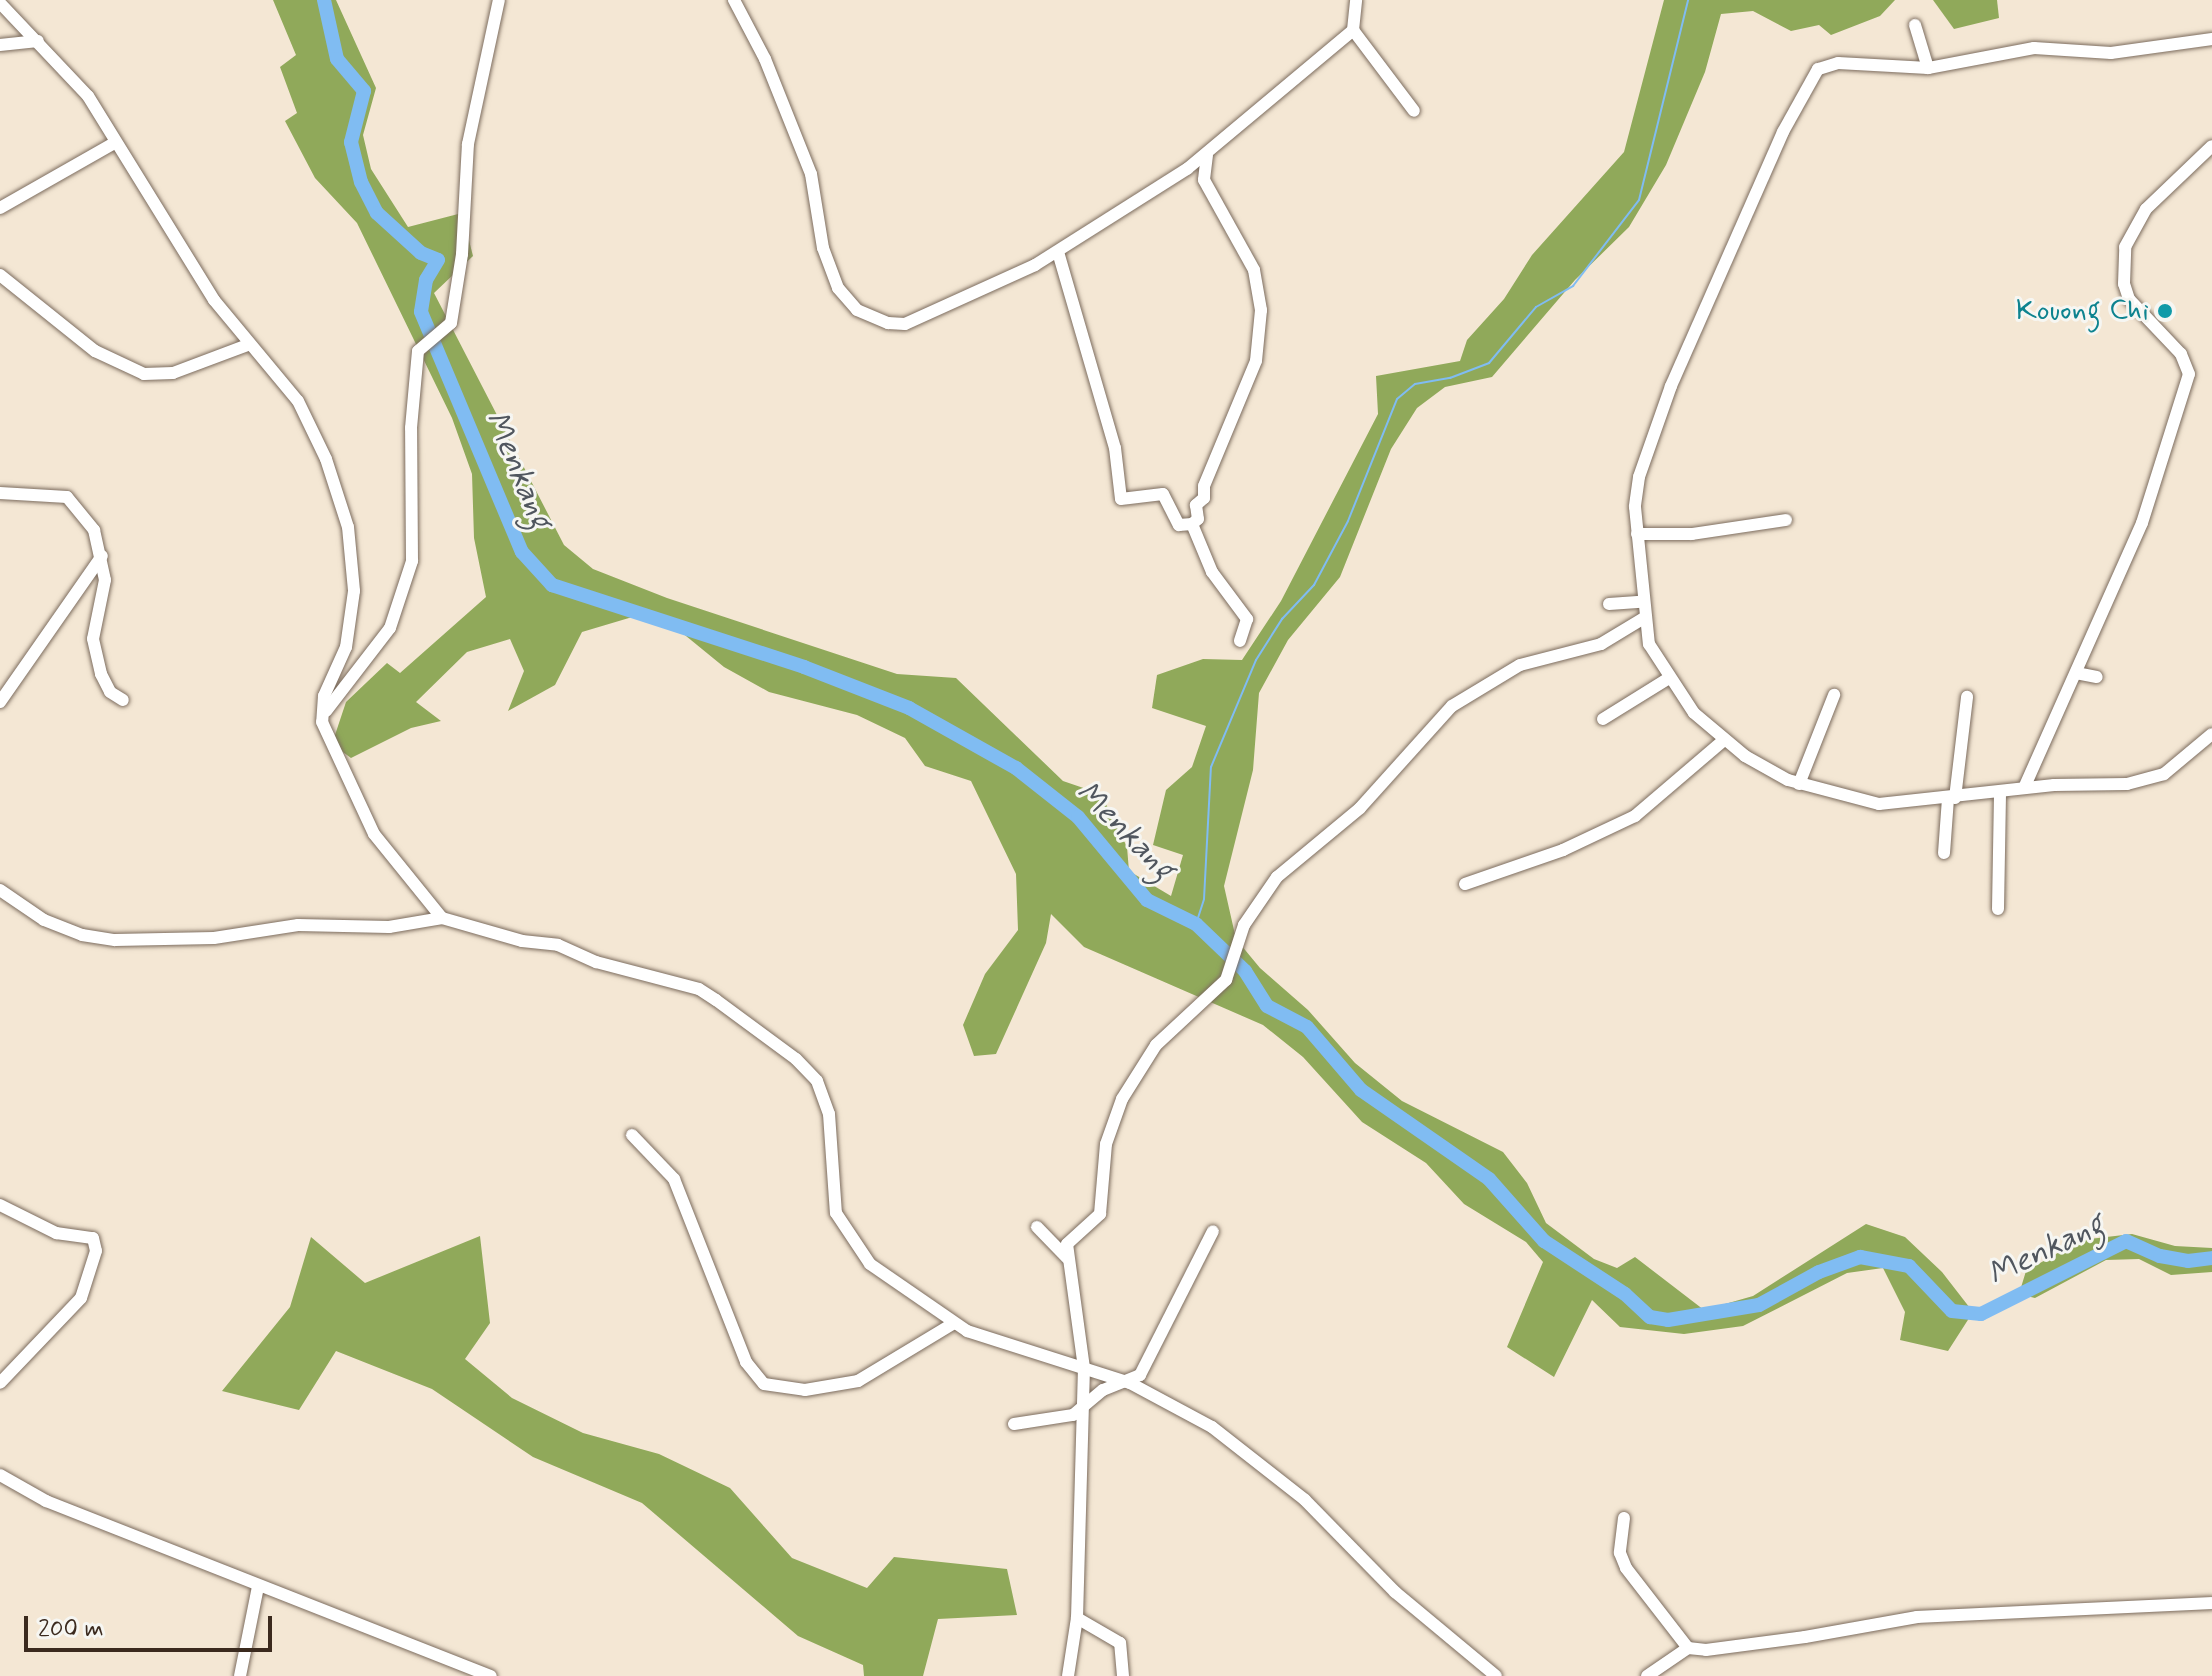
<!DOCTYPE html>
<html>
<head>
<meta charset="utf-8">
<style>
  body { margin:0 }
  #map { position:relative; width:2212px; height:1676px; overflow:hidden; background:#f4e7d4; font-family:Mynerve,sans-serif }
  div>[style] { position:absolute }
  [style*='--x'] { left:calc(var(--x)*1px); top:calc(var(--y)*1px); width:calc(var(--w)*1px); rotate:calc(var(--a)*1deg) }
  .forest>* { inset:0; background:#90a95a }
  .stream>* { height:2px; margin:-1px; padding:0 1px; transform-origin:1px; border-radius:1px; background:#80bcf2 }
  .river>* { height:14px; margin:-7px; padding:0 7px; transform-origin:7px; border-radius:7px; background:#80bcf2 }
  .roads { filter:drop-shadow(0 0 2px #7c6c5e) drop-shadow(0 0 2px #7c6c5e) }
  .minor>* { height:12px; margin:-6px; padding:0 6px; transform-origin:6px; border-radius:6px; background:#fff }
  .dots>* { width:22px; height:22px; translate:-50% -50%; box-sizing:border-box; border:4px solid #f6f6f2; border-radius:50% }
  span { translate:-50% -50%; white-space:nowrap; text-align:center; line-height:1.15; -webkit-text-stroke:6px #f6f6f2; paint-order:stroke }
  .culture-label { font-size:30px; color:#0d838f }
  .right { translate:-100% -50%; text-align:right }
  .water-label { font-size:32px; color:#50565e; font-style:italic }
  .scale { position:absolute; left:24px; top:1616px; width:248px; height:36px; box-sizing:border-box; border:4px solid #3b2a1e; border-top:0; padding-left:10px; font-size:24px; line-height:28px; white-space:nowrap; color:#3b2a1e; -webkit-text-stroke:6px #f6f6f2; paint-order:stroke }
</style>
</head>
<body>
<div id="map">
  <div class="forest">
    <i style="clip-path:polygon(273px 0,336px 0,376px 88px,363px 135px,371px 169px,408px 227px,462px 213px,473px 256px,434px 293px,564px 545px,593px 569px,667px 598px,897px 674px,956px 678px,1063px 781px,1101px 794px,1127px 847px,1129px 871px,1171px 896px,1183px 855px,1153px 845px,1166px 790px,1192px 767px,1206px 726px,1152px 708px,1157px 675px,1203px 659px,1242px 660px,1281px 601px,1378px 414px,1376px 376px,1460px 361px,1467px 340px,1504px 299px,1532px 255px,1624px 152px,1664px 0,1895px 0,1880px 16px,1831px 35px,1819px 25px,1791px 31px,1753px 11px,1721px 14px,1705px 72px,1666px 165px,1629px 227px,1575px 280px,1492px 377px,1445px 387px,1417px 408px,1391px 449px,1340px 577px,1288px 640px,1259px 693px,1253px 770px,1224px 886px,1236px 939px,1260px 968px,1308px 1010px,1355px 1063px,1402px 1101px,1503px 1152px,1527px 1183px,1546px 1223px,1594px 1259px,1617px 1268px,1635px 1257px,1704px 1310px,1753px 1296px,1866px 1224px,1905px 1237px,1942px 1272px,1973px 1312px,1948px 1351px,1900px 1340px,1905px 1312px,1883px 1268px,1847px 1273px,1743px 1326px,1684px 1334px,1620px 1327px,1592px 1300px,1554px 1377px,1507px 1347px,1543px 1262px,1526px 1242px,1464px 1204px,1426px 1163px,1362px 1122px,1303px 1057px,1263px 1025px,1084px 947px,1051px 914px,1046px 943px,996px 1054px,974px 1056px,963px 1025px,985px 974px,1018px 930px,1016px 874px,971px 781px,925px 766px,905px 738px,857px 715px,769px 692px,724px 667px,675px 627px,639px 615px,582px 632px,555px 685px,508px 711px,524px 671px,510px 639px,467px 652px,416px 702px,441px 721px,411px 728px,351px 758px,332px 744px,346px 702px,387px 663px,400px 673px,486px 597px,474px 538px,472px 474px,452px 418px,357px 223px,315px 178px,285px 121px,297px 113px,280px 67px,296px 55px)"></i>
    <i style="clip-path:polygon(1933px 0,1997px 0,1999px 18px,1954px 29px)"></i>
    <i style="clip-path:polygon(2132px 1234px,2175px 1246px,2212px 1248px,2212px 1272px,2171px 1275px,2139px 1259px,2106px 1260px,2035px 1298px,2019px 1294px,2026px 1271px,2081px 1240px)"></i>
    <i style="clip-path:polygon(480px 1236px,490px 1323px,465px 1359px,512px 1398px,583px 1433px,659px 1454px,730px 1488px,792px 1558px,867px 1588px,894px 1557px,1007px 1569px,1017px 1615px,938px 1619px,923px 1676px,864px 1676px,863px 1665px,798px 1636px,642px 1503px,533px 1457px,432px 1389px,336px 1351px,299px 1410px,222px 1391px,290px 1307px,311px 1237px,365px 1283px)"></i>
  </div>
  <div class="stream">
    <i style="--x:1196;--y:924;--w:26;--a:-72"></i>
    <i style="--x:1204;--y:899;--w:132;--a:-87"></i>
    <i style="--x:1211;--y:767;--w:116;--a:-67.2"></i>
    <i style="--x:1256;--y:660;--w:49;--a:-57.6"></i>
    <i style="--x:1282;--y:619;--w:47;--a:-46.7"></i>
    <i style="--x:1314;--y:585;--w:72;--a:-62"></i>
    <i style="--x:1348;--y:521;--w:131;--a:-68.1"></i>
    <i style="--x:1397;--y:399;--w:23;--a:-40"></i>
    <i style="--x:1415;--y:384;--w:36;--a:-10"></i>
    <i style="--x:1450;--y:378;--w:42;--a:-21"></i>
    <i style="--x:1489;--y:363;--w:73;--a:-50"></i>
    <i style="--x:1536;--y:307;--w:43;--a:-29.6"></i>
    <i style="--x:1573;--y:286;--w:108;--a:-52.5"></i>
    <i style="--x:1639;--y:200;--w:206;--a:-76.2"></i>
  </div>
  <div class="river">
    <i style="--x:324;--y:0;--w:60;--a:77.6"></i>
    <i style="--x:337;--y:59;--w:42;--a:49.8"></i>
    <i style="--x:364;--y:91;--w:53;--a:104.3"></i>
    <i style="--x:351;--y:142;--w:41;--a:76"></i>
    <i style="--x:361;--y:182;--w:35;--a:63"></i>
    <i style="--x:377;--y:213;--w:59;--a:42.3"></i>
    <i style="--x:421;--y:253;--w:18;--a:22"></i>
    <i style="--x:438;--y:260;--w:23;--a:121"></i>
    <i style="--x:426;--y:280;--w:32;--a:99"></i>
    <i style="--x:421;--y:312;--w:260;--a:67.2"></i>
    <i style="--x:522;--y:552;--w:45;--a:47.7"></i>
    <i style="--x:552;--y:585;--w:265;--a:18"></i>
    <i style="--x:804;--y:667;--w:113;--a:21.3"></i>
    <i style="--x:909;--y:708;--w:123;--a:29.3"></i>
    <i style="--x:1016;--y:768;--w:79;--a:38.3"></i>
    <i style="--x:1078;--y:817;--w:108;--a:50.3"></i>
    <i style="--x:1147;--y:900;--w:55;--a:26.1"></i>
    <i style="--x:1196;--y:924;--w:68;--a:43.8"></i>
    <i style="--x:1245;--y:971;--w:41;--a:57.8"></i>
    <i style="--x:1267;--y:1006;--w:45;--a:27.7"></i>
    <i style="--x:1307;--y:1027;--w:83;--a:49.4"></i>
    <i style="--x:1361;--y:1090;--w:156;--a:34.8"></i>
    <i style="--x:1489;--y:1179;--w:83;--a:48.4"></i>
    <i style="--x:1544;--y:1241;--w:97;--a:33.2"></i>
    <i style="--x:1625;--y:1294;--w:34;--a:43"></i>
    <i style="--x:1650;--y:1317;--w:18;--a:9"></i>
    <i style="--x:1668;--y:1320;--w:92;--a:-9.4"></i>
    <i style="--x:1759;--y:1305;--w:68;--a:-28.8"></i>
    <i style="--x:1819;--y:1272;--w:44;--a:-20.1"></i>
    <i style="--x:1860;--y:1257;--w:50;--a:10.4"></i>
    <i style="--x:1909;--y:1266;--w:62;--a:46.3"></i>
    <i style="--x:1952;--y:1311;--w:29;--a:6"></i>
    <i style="--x:1981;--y:1314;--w:162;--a:-26.7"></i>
    <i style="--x:2126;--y:1241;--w:37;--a:24"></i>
    <i style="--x:2160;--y:1256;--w:28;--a:10"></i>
    <i style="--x:2188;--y:1261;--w:24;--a:-7"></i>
  </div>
  <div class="roads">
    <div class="minor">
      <i style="--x:734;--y:0;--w:67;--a:62.3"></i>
      <i style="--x:765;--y:59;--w:124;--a:68.2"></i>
      <i style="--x:811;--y:174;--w:75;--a:80.8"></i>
      <i style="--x:823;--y:248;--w:43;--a:69.4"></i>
      <i style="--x:838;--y:288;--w:29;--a:49"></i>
      <i style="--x:857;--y:310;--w:34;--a:23"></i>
      <i style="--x:888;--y:323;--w:17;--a:3"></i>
      <i style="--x:905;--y:324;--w:143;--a:-24.4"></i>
      <i style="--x:1035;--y:265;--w:180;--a:-32.3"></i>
      <i style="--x:1187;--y:169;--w:217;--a:-39.9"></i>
      <i style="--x:1353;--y:30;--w:30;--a:-84"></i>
      <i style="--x:0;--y:3;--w:128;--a:46.6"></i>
      <i style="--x:88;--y:96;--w:240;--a:58.3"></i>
      <i style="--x:214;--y:300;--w:131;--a:50.3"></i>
      <i style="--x:298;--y:401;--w:64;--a:64.2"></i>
      <i style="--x:326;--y:459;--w:71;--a:72.1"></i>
      <i style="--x:348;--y:527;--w:64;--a:84.6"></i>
      <i style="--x:354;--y:591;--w:57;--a:98.1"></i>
      <i style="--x:346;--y:647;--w:54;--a:114.2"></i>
      <i style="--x:324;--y:696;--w:26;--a:94"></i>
      <i style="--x:322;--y:722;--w:123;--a:65.1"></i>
      <i style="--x:374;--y:834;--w:108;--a:51"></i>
      <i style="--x:442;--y:918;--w:83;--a:16"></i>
      <i style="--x:522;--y:941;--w:36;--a:6"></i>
      <i style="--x:558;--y:945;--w:42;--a:24.1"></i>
      <i style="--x:596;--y:962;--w:106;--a:14.7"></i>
      <i style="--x:699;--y:989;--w:20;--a:33"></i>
      <i style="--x:716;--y:1000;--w:99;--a:36.4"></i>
      <i style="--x:796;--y:1059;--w:30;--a:46"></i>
      <i style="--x:817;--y:1081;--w:35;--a:70"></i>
      <i style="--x:829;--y:1114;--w:99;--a:86"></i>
      <i style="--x:836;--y:1213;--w:61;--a:56.3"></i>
      <i style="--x:870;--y:1264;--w:118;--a:34.6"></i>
      <i style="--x:967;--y:1331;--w:171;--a:17.7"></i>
      <i style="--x:1130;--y:1383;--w:93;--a:28.2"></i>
      <i style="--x:1212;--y:1427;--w:118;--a:38.1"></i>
      <i style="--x:1305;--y:1500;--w:129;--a:45.6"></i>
      <i style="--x:1395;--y:1592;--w:131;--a:39.7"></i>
      <i style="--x:1915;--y:25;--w:45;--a:73.2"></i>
      <i style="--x:1353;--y:30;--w:101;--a:53"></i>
      <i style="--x:2212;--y:39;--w:102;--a:172.1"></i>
      <i style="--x:2111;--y:53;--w:77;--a:-176.3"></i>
      <i style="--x:2034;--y:48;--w:108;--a:169.3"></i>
      <i style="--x:1928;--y:68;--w:90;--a:-176.8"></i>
      <i style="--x:1838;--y:63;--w:21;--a:163"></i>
      <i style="--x:1818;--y:69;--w:72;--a:119.1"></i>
      <i style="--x:1783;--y:132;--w:278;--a:113.8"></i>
      <i style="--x:1671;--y:386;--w:96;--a:109.4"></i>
      <i style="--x:1639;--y:477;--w:30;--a:98"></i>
      <i style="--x:1635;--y:507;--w:138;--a:84.2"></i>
      <i style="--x:1649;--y:644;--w:82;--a:56.9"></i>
      <i style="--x:1694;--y:713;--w:67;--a:40.1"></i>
      <i style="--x:1745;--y:756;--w:49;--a:29.2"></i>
      <i style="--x:1788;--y:780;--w:94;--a:14.8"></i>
      <i style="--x:1879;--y:804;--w:176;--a:-6.2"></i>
      <i style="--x:2054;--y:785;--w:73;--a:-0.8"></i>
      <i style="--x:2127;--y:784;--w:38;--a:-15"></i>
      <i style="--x:2164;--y:774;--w:62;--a:-39.8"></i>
      <i style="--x:0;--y:45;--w:38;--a:-6"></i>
      <i style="--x:1207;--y:155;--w:25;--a:97"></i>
      <i style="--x:1204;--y:180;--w:103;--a:60.9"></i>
      <i style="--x:1254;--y:270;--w:41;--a:80.1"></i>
      <i style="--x:1261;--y:310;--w:51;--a:95.6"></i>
      <i style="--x:1256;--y:361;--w:135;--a:112.6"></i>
      <i style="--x:1204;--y:486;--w:12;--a:90"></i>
      <i style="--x:1204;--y:498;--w:11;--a:139"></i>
      <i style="--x:1196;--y:505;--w:14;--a:82"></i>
      <i style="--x:1198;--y:519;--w:8;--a:140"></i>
      <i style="--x:1192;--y:524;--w:52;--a:67.4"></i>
      <i style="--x:1212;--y:572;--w:59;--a:53.3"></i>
      <i style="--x:1247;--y:619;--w:23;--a:108"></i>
      <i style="--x:0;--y:208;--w:133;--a:-29.6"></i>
      <i style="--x:1058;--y:252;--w:204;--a:73.8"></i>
      <i style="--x:1115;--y:448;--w:51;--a:83.3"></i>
      <i style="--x:1121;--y:499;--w:42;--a:-6.8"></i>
      <i style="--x:1163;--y:494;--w:35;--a:63"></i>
      <i style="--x:1179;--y:525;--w:13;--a:-4"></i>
      <i style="--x:0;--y:275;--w:122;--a:38.7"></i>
      <i style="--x:95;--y:351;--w:54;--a:25.1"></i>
      <i style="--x:144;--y:374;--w:29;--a:-2"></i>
      <i style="--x:173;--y:373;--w:80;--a:-20.5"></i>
      <i style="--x:0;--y:493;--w:67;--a:3.4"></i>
      <i style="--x:67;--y:497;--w:43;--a:50.7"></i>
      <i style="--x:94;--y:530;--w:51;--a:77.6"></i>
      <i style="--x:105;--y:580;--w:60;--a:101.5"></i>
      <i style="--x:93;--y:639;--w:36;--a:77"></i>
      <i style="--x:101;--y:674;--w:20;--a:63"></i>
      <i style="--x:110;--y:692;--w:15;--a:32"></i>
      <i style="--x:1637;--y:534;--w:55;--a:0"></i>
      <i style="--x:1692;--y:534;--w:95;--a:-8.5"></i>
      <i style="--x:1609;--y:604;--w:32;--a:-4"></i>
      <i style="--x:2076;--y:673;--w:21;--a:11"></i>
      <i style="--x:0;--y:702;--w:178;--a:-55.1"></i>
      <i style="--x:326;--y:711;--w:105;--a:-52.4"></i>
      <i style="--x:390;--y:628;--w:71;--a:-71.8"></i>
      <i style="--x:412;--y:561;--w:133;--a:-90.4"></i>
      <i style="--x:411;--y:428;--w:77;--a:-84.8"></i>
      <i style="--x:418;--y:351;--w:43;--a:-40.3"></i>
      <i style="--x:451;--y:323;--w:70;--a:-80.9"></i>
      <i style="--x:462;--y:254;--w:110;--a:-86.9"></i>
      <i style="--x:468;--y:144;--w:147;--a:-77.9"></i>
      <i style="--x:1603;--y:719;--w:78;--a:-31.8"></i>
      <i style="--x:1799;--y:784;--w:96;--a:-68.5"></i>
      <i style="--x:2024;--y:788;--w:290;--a:-66"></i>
      <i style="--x:2142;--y:523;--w:156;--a:-72.5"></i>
      <i style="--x:2189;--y:374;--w:22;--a:-112"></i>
      <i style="--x:2181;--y:354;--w:76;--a:-133.4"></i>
      <i style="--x:2129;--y:299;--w:16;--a:-108"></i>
      <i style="--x:2124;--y:284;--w:37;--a:-88"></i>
      <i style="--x:2125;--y:247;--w:43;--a:-61.1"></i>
      <i style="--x:2146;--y:209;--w:91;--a:-43.7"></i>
      <i style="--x:1955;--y:798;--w:102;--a:-83.2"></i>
      <i style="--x:1944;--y:853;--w:54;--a:-85.8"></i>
      <i style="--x:1465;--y:884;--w:104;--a:-19.1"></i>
      <i style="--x:1563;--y:850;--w:80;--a:-25.3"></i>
      <i style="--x:1635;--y:816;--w:117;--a:-40.5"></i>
      <i style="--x:0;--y:890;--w:53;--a:34.3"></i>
      <i style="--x:44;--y:920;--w:41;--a:21.5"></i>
      <i style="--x:82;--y:935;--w:33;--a:9"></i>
      <i style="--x:115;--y:940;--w:99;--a:-1.2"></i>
      <i style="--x:214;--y:938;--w:85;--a:-8.8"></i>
      <i style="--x:298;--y:925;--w:91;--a:1.3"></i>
      <i style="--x:389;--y:927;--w:54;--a:-9.6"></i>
      <i style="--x:1998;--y:909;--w:117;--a:-89"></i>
      <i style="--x:632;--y:1135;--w:61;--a:46.3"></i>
      <i style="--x:674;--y:1179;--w:197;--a:68.5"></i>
      <i style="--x:746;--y:1362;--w:28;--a:51"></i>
      <i style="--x:764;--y:1384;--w:41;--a:8.3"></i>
      <i style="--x:805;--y:1390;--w:54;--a:-9.6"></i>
      <i style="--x:858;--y:1381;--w:112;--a:-31.1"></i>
      <i style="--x:0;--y:1205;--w:63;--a:26.6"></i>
      <i style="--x:56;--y:1233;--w:37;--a:8"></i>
      <i style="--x:93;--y:1238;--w:13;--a:77"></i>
      <i style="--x:96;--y:1251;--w:49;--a:107.7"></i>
      <i style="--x:81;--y:1298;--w:117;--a:133.6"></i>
      <i style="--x:1037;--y:1227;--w:43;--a:45.9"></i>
      <i style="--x:1014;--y:1424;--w:60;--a:-8.7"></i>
      <i style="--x:1073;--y:1415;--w:39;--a:-40"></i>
      <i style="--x:1103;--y:1390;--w:40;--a:-22"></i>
      <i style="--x:1140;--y:1375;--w:161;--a:-63.1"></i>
      <i style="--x:0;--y:1475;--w:53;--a:29.5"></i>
      <i style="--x:46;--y:1501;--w:478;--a:21.5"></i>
      <i style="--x:1624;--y:1518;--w:35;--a:97"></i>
      <i style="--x:1620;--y:1553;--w:16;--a:68"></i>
      <i style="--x:1626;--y:1568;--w:101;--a:52.2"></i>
      <i style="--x:240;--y:1676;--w:91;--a:-78.6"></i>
      <i style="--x:1068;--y:1676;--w:59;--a:-81.2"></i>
      <i style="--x:1123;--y:1676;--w:33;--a:-95"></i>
      <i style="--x:1120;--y:1643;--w:50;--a:-149.8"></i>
      <i style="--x:1077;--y:1618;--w:250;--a:-88.4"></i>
      <i style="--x:1084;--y:1368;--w:125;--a:-97.8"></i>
      <i style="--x:1067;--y:1244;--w:45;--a:-42.3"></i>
      <i style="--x:1100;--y:1214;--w:70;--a:-85.1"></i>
      <i style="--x:1106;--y:1144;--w:48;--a:-70.4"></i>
      <i style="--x:1122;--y:1099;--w:64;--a:-57.8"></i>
      <i style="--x:1156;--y:1045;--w:96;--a:-42.9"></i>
      <i style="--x:1226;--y:980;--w:58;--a:-71.9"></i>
      <i style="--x:1244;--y:925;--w:58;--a:-55.5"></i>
      <i style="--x:1277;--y:877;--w:108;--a:-39.7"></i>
      <i style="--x:1360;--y:808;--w:137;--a:-48"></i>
      <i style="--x:1452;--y:706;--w:79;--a:-31.1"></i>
      <i style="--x:1520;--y:665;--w:84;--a:-14.5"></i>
      <i style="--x:1601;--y:644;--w:50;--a:-31.2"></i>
      <i style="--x:1647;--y:1676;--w:50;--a:-34.3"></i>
      <i style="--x:1688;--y:1648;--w:18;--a:6"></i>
      <i style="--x:1706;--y:1650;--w:100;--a:-7.5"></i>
      <i style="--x:1805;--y:1637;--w:114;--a:-10.1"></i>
      <i style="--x:1917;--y:1617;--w:295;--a:-2.7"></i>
    </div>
  </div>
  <div class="dots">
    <i style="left:2165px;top:311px;background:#0f9aa8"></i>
  </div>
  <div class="culture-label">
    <span class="right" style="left:2149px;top:311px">Kouong Chi</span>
  </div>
  <div class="water-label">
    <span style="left:518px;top:470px;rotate:67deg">Menkang</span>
    <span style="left:1125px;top:831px;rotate:45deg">Menkang</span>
    <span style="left:2046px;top:1250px;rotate:-26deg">Menkang</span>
  </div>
  <div class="scale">200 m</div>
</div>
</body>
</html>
